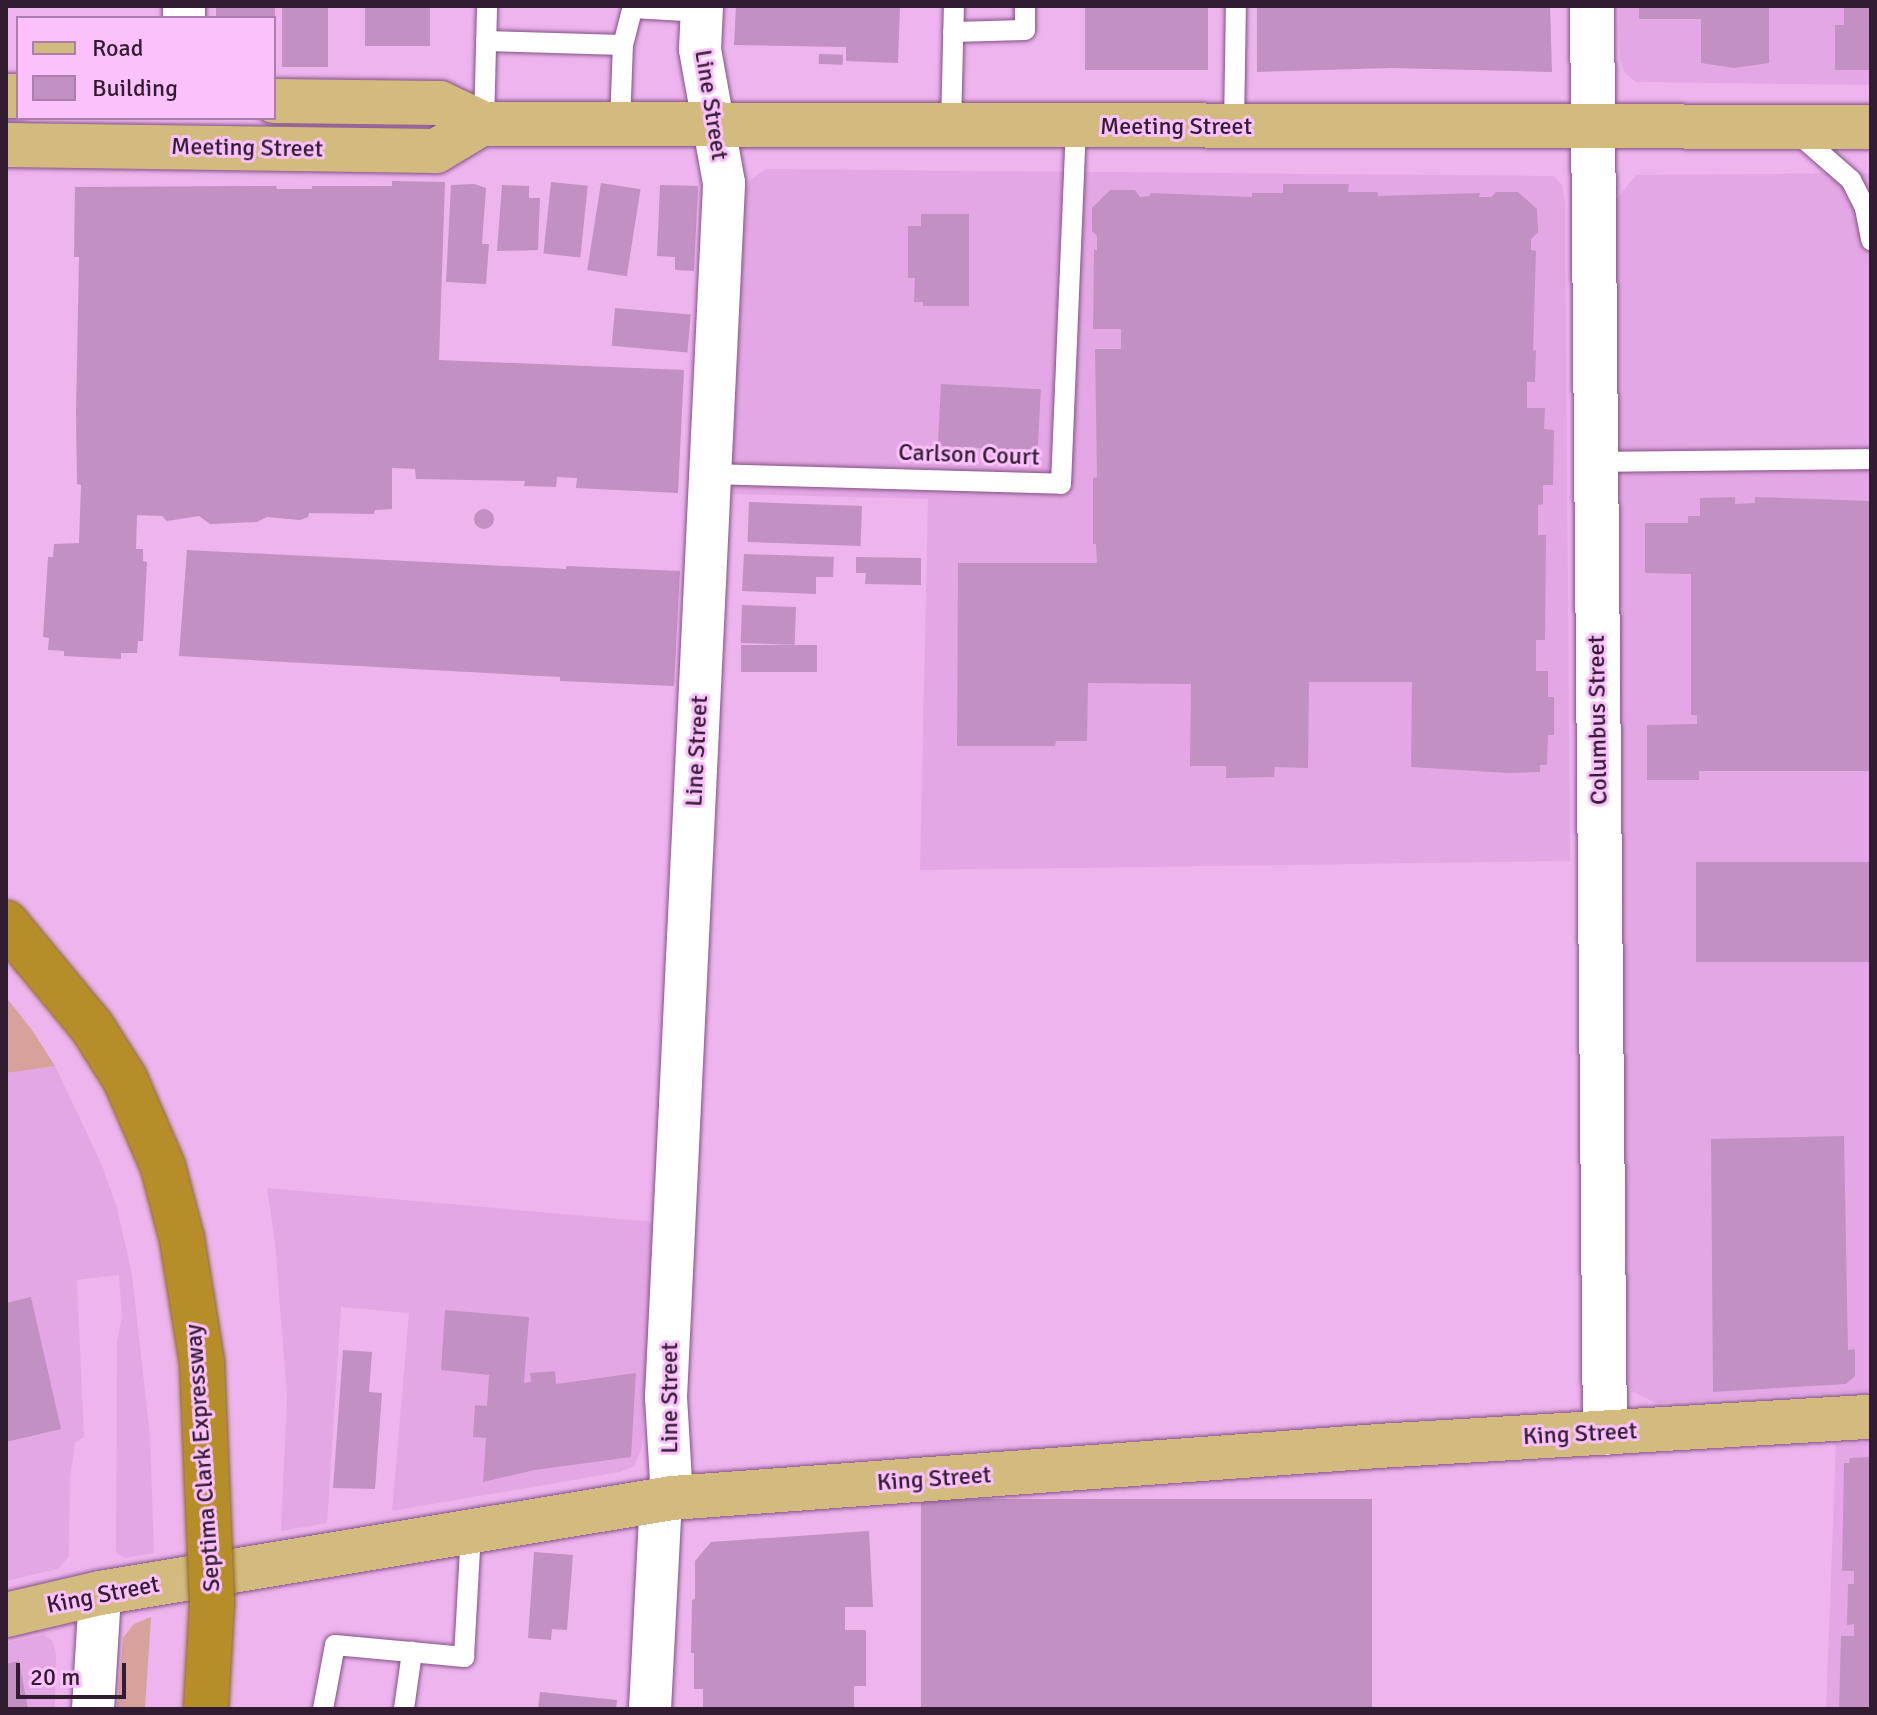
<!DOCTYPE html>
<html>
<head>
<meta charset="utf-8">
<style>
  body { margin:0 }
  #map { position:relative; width:1877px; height:1715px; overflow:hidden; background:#edb4ee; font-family:Signika,sans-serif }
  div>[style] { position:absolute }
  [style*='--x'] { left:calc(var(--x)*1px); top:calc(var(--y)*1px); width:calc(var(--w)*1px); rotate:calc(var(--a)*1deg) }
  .built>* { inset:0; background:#e4a7e5 }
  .green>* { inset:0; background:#d8a29c }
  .building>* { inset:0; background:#c290c3; transform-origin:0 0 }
  .round { border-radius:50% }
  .roads { filter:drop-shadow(0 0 2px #845185) drop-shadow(0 0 2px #845185) }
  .service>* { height:20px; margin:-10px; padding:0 10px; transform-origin:10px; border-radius:10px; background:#fff }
  .minor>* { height:42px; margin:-21px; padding:0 21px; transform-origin:21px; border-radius:21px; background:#fff }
  .tertiary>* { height:44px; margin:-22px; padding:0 22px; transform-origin:22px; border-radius:22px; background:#fff }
  .primary>* { height:44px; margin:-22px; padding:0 22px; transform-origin:22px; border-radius:22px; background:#d3bb7f }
  .bridges { filter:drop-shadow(0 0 2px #88662c) drop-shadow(0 0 2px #88662c) }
  .motorway-bridge>* { height:44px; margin:-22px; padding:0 22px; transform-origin:22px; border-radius:22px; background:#b68e29 }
  span { translate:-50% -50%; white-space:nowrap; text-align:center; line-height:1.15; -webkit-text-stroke:6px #fbc1fb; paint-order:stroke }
  .street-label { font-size:24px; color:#321c32 }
  .frame { position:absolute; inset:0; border:8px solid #321c32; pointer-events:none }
  .legend { position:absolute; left:16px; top:16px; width:260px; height:104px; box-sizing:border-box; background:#fbc1fb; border:2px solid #ab7fab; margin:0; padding:10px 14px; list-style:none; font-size:24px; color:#321c32 }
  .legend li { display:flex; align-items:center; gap:16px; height:40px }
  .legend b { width:40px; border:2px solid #ab7fab }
  .scale { position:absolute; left:16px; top:1663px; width:110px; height:36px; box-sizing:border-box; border:4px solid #321c32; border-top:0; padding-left:10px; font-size:24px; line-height:28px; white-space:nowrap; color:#321c32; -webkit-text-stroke:6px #fbc1fb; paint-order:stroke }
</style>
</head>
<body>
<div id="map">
  <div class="built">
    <i style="clip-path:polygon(1619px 6px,1871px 6px,1871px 85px,1636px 82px,1624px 72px,1620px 58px)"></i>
    <i style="clip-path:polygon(766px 169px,1554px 176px,1562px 185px,1565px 202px,1570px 861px,920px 870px,928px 499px,731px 494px,746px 191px,750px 180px)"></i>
    <i style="clip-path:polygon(1871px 173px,1871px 1391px,1656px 1403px,1632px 1391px,1628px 1377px,1614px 202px,1636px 175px)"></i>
    <i style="clip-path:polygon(55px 1066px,101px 1163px,117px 1208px,132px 1275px,150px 1436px,154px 1553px,124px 1558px,116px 1552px,117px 1341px,122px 1316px,119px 1275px,77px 1280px,84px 1437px,75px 1443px,70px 1478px,69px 1556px,58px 1569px,6px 1581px,6px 1073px)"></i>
    <i style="clip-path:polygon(267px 1188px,654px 1222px,642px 1447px,634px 1466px,620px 1472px,392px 1511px,409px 1313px,341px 1307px,327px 1523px,281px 1531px,287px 1397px,275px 1242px)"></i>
    <i style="clip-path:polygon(1871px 1443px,1871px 1709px,1826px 1709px,1836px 1444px)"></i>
    <i style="clip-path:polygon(43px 1635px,52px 1640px,56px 1654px,55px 1709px,6px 1709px,6px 1643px)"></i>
  </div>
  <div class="green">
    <i style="clip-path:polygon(6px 997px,32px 1030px,55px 1066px,6px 1073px)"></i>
    <i style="clip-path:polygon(151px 1617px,145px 1709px,117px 1709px,123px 1638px,134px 1624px)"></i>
  </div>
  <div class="building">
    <i style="left:216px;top:6px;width:59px;height:12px"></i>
    <i style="left:282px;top:6px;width:46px;height:61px"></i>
    <i style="left:365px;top:6px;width:65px;height:40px"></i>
    <i style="clip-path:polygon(736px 6px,900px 6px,898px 63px,846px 61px,846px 47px,734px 45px)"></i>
    <i style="left:1085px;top:6px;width:123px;height:64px"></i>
    <i style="clip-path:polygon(1257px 6px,1550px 6px,1552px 72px,1392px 68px,1257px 72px)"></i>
    <i style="clip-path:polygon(1639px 6px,1769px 6px,1769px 63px,1734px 68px,1701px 63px,1701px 19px,1639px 19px)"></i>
    <i style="clip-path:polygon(1844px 6px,1871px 6px,1871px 70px,1835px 70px,1835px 25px,1844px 25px)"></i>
    <i style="left:819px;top:54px;width:24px;height:10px;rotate:2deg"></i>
    <i style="clip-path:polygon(392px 181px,445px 182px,439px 360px,684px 370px,678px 493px,576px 488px,577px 478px,557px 477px,556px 487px,524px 486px,525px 481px,416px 479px,415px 469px,392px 468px,392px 509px,375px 510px,374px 514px,309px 513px,308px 517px,300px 520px,267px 517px,257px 522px,210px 524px,199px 516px,167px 521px,162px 516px,137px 515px,136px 549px,143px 549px,143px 561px,147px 562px,143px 641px,138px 641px,137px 653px,121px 653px,121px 659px,64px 656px,64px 651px,48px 650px,49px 638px,43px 637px,48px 557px,53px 557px,54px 544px,79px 543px,81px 485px,77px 484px,76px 412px,79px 257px,74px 257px,75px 187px,276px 186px,277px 189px,312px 189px,312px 186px,392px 186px)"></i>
    <i style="left:551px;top:182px;width:37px;height:72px;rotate:6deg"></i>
    <i style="left:601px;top:183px;width:40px;height:88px;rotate:9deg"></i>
    <i style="clip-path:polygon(474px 184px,486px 188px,482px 244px,489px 244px,486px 284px,446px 282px,451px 185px)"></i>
    <i style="clip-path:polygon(1283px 184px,1349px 184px,1348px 192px,1378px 192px,1378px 196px,1480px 193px,1479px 197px,1491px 197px,1496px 192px,1518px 192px,1537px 209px,1538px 232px,1531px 239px,1531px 250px,1536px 251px,1533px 351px,1536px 350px,1535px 382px,1527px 382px,1527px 408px,1545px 408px,1544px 429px,1554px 430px,1553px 485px,1543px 485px,1543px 504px,1538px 505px,1538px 535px,1546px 535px,1545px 640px,1536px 640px,1536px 671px,1548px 671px,1548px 697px,1554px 697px,1554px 735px,1548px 735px,1547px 765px,1540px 765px,1540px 772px,1508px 773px,1411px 767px,1412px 682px,1309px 682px,1308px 768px,1275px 767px,1274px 777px,1226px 778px,1226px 766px,1190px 766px,1191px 684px,1088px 683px,1087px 741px,1056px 741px,1055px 746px,957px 746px,958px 563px,1097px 563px,1096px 544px,1093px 544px,1093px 478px,1097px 477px,1095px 349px,1121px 349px,1121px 329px,1093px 329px,1094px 250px,1097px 250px,1097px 236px,1092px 231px,1092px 208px,1110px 190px,1135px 190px,1140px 197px,1150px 196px,1150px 193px,1252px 197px,1252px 193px,1283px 193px)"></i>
    <i style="clip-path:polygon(502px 185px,529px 186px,529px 198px,540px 198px,538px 250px,497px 251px)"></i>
    <i style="clip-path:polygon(660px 185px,698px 186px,694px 271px,675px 270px,675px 257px,657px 256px)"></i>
    <i style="clip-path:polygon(921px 214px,969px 214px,969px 306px,923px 306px,923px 302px,914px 302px,915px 278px,908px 278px,908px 226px,921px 226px)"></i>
    <i style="left:615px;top:308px;width:76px;height:38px;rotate:5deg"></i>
    <i style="left:941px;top:384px;width:100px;height:62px;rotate:3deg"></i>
    <i style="clip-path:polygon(1735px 497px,1735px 504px,1755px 503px,1755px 497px,1871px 501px,1871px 771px,1699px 771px,1699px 780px,1647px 780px,1647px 725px,1697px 724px,1697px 715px,1691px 715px,1691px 574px,1645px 573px,1645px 523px,1688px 523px,1688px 516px,1700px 516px,1700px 498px)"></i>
    <i style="left:749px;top:502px;width:113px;height:40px;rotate:2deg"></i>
    <i class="round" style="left:474px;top:509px;width:20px;height:20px"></i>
    <i style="clip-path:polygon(187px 550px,566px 569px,566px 566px,680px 571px,674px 686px,560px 681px,560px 677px,179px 656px)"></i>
    <i style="clip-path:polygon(744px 554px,834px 557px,833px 577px,816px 577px,816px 594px,742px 591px)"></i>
    <i style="clip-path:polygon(856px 557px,921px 558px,921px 585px,865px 584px,866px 573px,856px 573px)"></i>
    <i style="left:742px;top:605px;width:54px;height:38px;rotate:2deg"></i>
    <i style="left:741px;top:645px;width:76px;height:27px"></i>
    <i style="left:1871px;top:862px;width:100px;height:175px;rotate:90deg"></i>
    <i style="clip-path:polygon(1844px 1136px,1848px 1350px,1855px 1349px,1855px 1376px,1846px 1384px,1713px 1392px,1711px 1139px)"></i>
    <i style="clip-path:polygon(31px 1297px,61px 1429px,6px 1442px,6px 1303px)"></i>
    <i style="clip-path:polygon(445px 1310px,529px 1317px,524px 1383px,531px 1382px,530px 1373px,555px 1371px,556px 1384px,636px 1373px,631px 1457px,535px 1470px,483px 1482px,486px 1438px,473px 1437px,475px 1405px,487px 1406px,489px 1375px,441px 1370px)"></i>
    <i style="clip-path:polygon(343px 1350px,372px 1352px,369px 1392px,382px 1393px,375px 1489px,333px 1488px)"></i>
    <i style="clip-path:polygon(1871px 1457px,1871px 1709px,1839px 1709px,1841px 1636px,1854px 1636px,1854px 1624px,1847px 1625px,1848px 1584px,1854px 1584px,1854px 1571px,1842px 1571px,1844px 1463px,1849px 1463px,1850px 1458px)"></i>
    <i style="left:1372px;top:1499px;width:210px;height:451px;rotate:90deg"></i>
    <i style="clip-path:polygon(869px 1531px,873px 1607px,845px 1607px,845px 1630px,866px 1630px,866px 1686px,854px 1686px,854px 1707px,703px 1707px,703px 1689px,694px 1689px,694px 1653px,691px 1653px,692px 1600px,695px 1599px,695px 1561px,711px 1542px)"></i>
    <i style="clip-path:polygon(534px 1552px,573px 1555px,567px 1630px,552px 1629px,551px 1640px,528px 1638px)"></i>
    <i style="clip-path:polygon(19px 1661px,28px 1709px,6px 1709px,6px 1664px)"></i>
    <i style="clip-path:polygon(540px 1692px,617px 1700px,616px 1709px,538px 1709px)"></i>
  </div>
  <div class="roads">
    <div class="service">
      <i style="--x:633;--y:8;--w:69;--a:3.3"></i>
      <i style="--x:953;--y:32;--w:72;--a:-1.6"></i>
      <i style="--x:1025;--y:30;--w:24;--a:-90"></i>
      <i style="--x:486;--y:41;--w:137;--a:1.7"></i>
      <i style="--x:484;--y:124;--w:118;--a:-88.5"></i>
      <i style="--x:620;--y:125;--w:80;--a:-87.9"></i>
      <i style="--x:623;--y:45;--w:40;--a:-75.6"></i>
      <i style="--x:951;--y:126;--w:120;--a:-88.6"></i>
      <i style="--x:1234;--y:127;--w:121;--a:-89.1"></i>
      <i style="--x:1796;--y:132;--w:73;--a:41.1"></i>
      <i style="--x:1851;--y:180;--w:31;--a:63"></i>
      <i style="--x:1865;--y:208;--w:33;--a:79"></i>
      <i style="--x:1596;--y:462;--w:275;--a:-0.6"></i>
      <i style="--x:710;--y:474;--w:351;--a:1.6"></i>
      <i style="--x:1061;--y:484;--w:357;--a:-87.6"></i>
      <i style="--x:323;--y:1709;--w:65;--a:-79.4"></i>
      <i style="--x:335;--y:1645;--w:130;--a:5.3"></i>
      <i style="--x:464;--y:1657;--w:125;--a:-86.8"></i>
      <i style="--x:404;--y:1709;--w:58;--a:-82"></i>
    </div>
    <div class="minor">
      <i style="--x:184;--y:18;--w:12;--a:-90"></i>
      <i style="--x:672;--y:1498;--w:101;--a:-93.4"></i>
      <i style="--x:666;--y:1397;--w:1215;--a:-87.26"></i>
      <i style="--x:724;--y:183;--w:136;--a:-100.2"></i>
      <i style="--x:700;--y:49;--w:43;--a:-87.3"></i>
      <i style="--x:93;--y:1709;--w:116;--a:-86.5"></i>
      <i style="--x:650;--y:1709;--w:209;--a:-87"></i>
    </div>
    <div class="tertiary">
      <i style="--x:1592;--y:6;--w:1427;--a:89.48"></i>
    </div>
    <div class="primary">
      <i style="--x:6;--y:96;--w:12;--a:0"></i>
      <i style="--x:274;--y:101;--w:166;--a:0.7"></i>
      <i style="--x:440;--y:103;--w:49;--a:25.5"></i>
      <i style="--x:484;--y:124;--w:1387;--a:0.12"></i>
      <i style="--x:6;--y:145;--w:430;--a:0.8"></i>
      <i style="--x:436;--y:151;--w:52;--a:-31"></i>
      <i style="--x:6;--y:1615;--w:97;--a:-13.2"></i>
      <i style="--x:100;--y:1593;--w:580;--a:-9.43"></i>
      <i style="--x:672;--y:1498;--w:708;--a:-4.21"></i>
      <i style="--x:1378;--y:1446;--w:494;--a:-3.4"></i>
    </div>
  </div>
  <div class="bridges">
    <div class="motorway-bridge">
      <i style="--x:6;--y:923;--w:135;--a:50.4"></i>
      <i style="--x:92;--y:1027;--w:62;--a:57.6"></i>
      <i style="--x:125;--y:1079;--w:96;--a:66.6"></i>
      <i style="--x:163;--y:1167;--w:74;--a:75.2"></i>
      <i style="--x:182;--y:1239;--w:125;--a:80.8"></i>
      <i style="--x:202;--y:1362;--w:242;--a:87.6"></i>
      <i style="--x:212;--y:1604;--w:105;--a:93.3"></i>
    </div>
  </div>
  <div class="street-label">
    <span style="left:711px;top:105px;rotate:81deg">Line Street</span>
    <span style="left:1176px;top:127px">Meeting Street</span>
    <span style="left:247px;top:148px;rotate:1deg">Meeting Street</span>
    <span style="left:969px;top:455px;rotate:2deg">Carlson Court</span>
    <span style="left:1598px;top:720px;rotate:-91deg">Columbus Street</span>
    <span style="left:697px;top:751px;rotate:-87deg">Line Street</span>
    <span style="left:670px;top:1398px;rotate:-90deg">Line Street</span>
    <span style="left:1580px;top:1434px;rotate:-3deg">King Street</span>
    <span style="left:203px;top:1458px;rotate:-94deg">Septima Clark Expressway</span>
    <span style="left:934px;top:1479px;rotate:-4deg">King Street</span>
    <span style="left:103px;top:1595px;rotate:-11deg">King Street</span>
  </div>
  <div class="frame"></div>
  <ul class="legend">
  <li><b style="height:10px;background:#d3bb7f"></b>Road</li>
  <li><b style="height:22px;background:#c290c3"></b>Building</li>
  </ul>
  <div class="scale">20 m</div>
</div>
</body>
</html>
